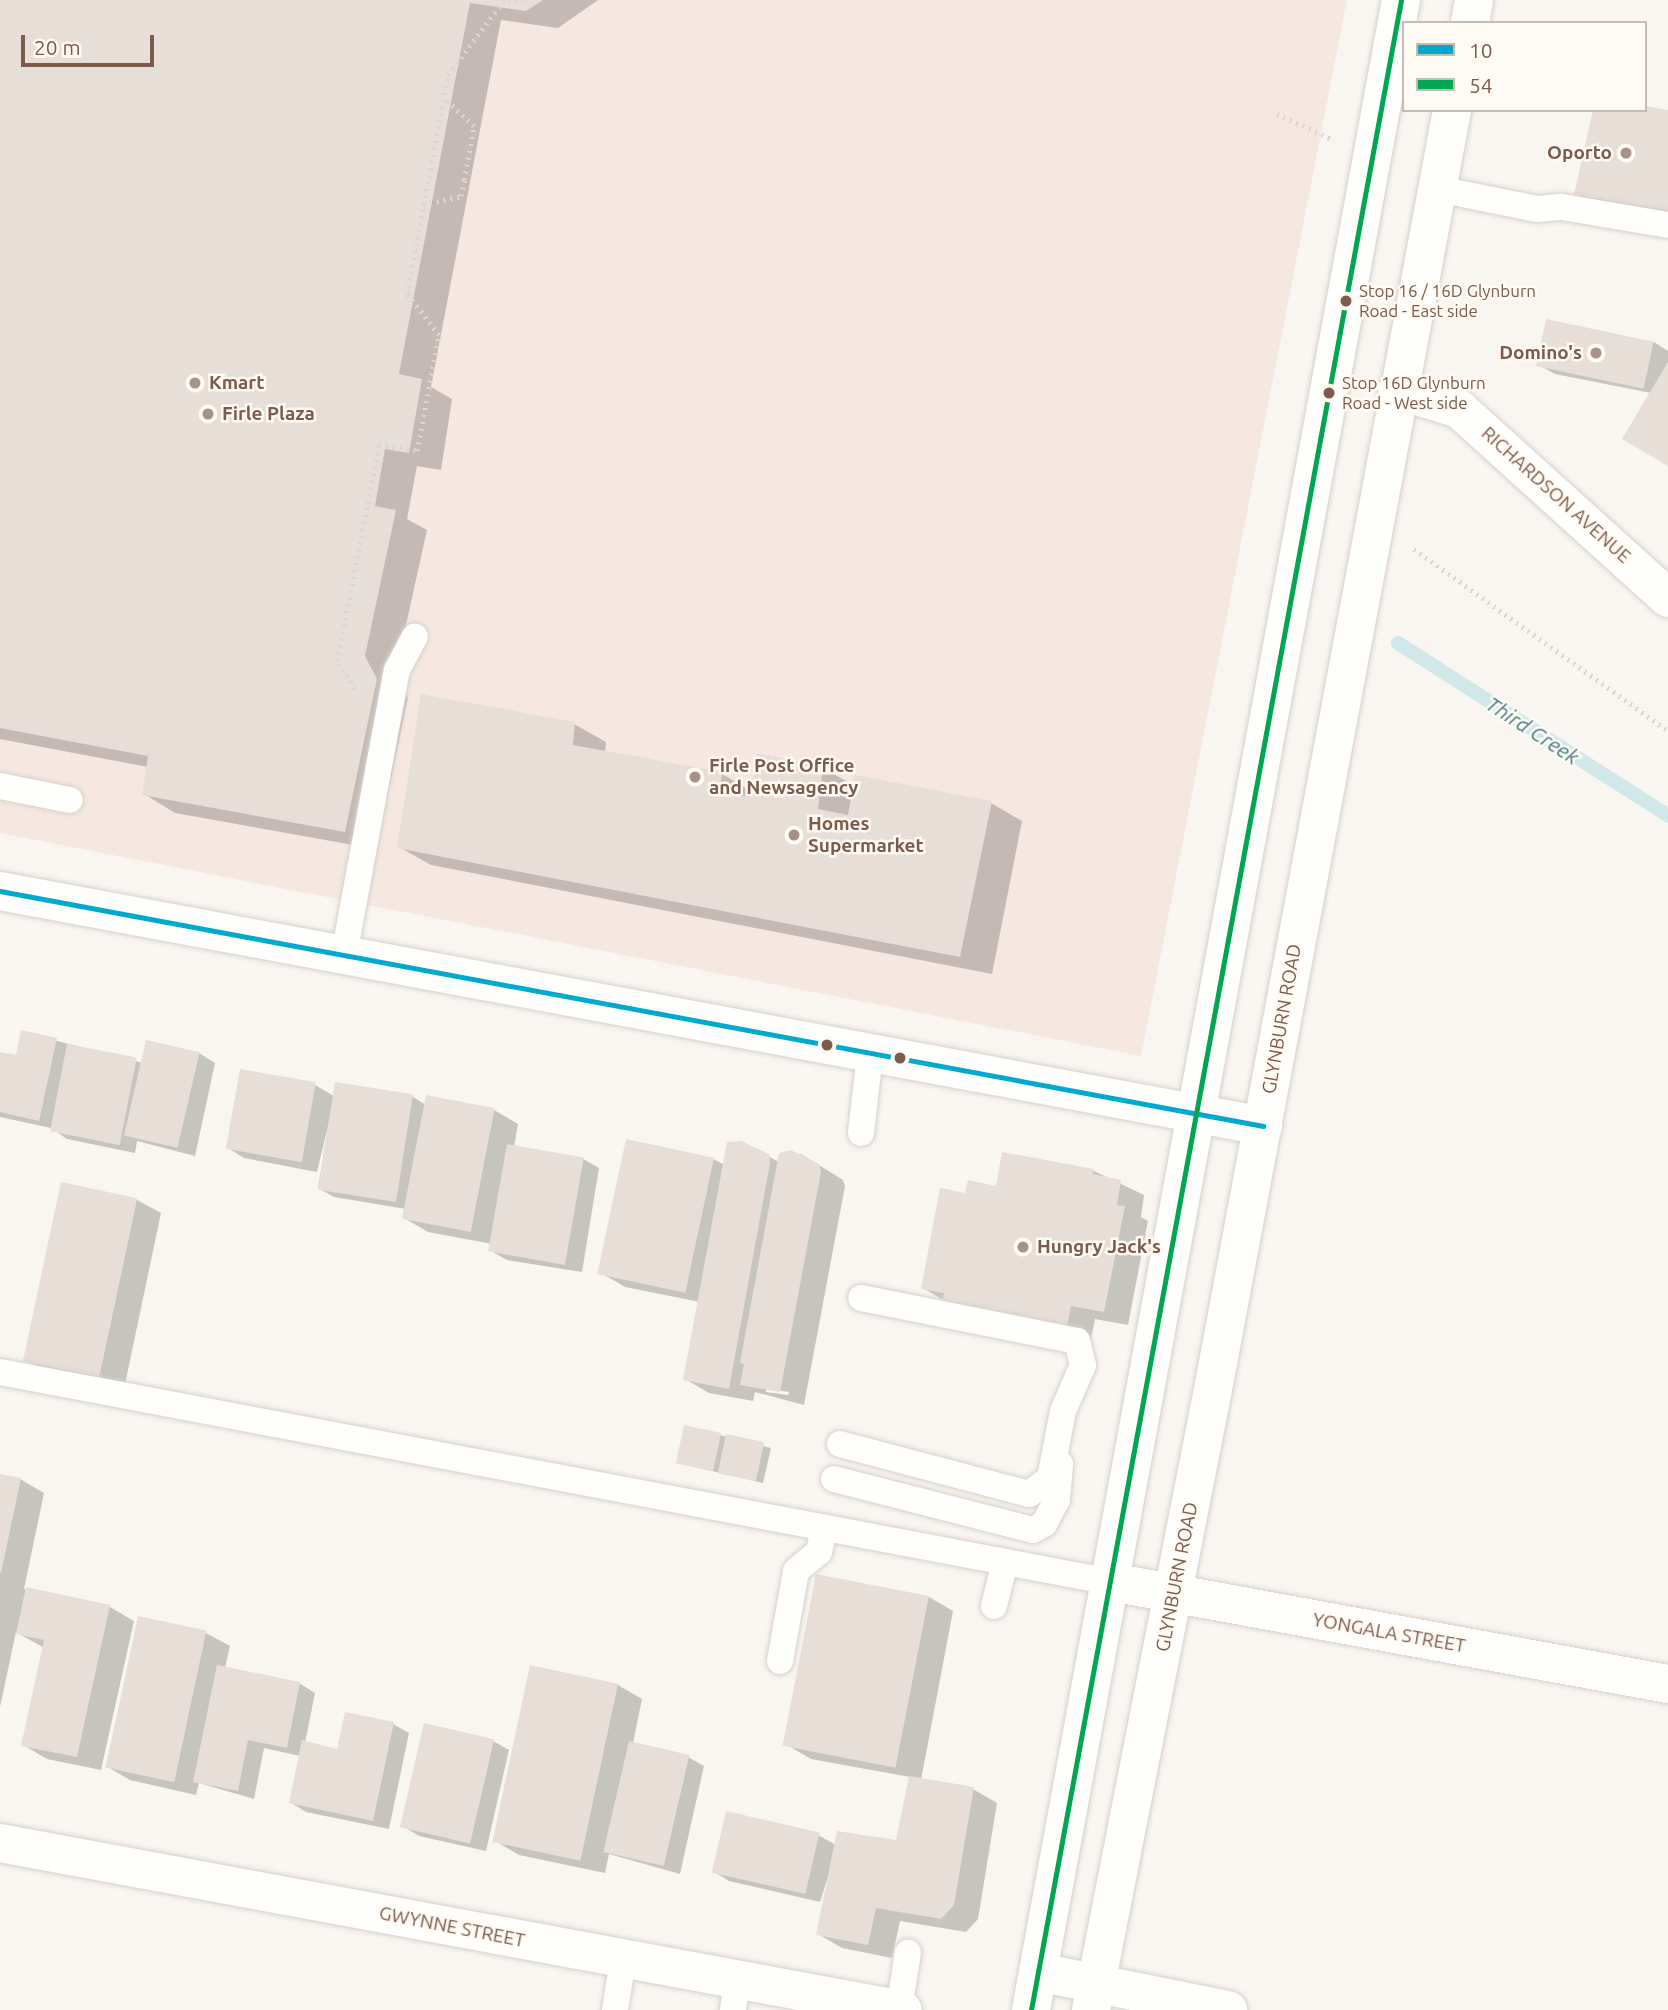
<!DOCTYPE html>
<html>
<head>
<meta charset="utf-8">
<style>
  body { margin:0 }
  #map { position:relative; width:1668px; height:2010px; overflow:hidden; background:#f9f5f0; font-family:Ubuntu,sans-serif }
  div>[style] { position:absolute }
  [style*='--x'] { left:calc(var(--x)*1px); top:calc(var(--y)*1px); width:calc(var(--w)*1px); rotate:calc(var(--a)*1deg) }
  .commercial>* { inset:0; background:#f6e8e1 }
  .shadow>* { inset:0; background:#0003 }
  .stream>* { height:14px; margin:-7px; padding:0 7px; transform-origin:7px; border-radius:7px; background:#d0e8ea }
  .building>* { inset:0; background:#e6ded7; transform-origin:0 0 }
  .path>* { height:4.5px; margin-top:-2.25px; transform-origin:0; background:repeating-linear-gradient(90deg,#dcd5d0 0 2px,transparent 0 7px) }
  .roads { filter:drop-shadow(0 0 2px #d7d1cb) drop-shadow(0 0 2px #d7d1cb) }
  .lane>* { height:26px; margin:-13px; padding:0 13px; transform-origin:13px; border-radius:13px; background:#fefefd }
  .street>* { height:38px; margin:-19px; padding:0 19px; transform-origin:19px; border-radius:19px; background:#fefefd }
  .secondary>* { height:38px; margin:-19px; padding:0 19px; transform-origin:19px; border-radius:19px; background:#fefefd }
  .bus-1>* { height:5px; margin:-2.5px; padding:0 2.5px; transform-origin:2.5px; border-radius:2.5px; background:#00a9ce }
  .bus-2>* { height:5px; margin:-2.5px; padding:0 2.5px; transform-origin:2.5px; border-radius:2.5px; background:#00a651 }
  .dots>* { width:19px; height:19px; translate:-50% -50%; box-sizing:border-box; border:4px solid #fffaf3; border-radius:50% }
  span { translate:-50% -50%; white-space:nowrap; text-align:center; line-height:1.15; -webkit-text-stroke:5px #fffaf3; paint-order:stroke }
  .bus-label { font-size:17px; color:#7a5c4d }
  .left { translate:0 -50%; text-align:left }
  .poi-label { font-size:19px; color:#7a5c4d; font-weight:700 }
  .right { translate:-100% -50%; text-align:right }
  .street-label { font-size:19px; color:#7a5c4d }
  .water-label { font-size:21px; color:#437c86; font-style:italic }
  .legend { position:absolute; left:1402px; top:21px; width:245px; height:91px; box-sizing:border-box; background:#fffaf3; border:2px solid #cabbb1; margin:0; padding:9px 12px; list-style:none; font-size:21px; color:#7a5c4d }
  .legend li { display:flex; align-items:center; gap:14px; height:35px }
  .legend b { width:35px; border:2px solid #cabbb1 }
  .scale { position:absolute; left:21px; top:35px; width:133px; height:32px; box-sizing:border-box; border:4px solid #7a5c4d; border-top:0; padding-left:9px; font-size:21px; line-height:24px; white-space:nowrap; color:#7a5c4d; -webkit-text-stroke:5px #fffaf3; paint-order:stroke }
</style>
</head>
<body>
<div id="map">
  <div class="commercial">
    <i style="clip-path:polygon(0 0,1347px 0,1141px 1056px,0 833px)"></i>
  </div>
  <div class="shadow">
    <i style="clip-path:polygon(0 0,598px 0,558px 28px,501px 20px,431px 387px,452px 399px,441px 470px,417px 466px,407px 519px,427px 530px,395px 675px,408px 698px,376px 849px,175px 813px,144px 794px,148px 767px,0 739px)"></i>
    <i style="clip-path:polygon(1668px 112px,1668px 220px,1600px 208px,1576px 194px)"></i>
    <i style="clip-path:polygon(1654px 342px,1668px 351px,1668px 464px,1651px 393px,1555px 374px,1539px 365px)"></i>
    <i style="clip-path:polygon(574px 724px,606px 742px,605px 753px,722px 774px,753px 792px,823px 768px,855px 786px,991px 803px,1022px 821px,992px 974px,431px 865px,399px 847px)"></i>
    <i style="clip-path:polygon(22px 1032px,143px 1063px,199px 1053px,215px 1063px,195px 1156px,137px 1141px,135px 1153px,67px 1139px,51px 1128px,0 1117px,0 1054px,17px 1057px)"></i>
    <i style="clip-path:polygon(315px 1085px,334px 1096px,413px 1097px,426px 1105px,494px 1110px,518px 1124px,514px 1147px,583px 1159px,599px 1168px,582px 1272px,507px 1260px,491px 1251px,492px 1244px,428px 1232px,404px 1218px,406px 1209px,334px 1197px,318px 1188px,329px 1122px,317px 1172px,244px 1158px,228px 1148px)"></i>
    <i style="clip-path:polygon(evenodd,801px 1154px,843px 1180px,845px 1186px,804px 1405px,755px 1392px,753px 1401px,709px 1393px,685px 1379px,700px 1302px,625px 1287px,601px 1273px,713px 1159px,725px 1165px,768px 1156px,779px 1162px,780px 1155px,801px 1154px,766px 1388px,789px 1392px,788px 1395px,766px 1392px,766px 1388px)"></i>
    <i style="clip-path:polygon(1003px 1154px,1094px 1171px,1144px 1195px,1141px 1217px,1148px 1221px,1128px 1325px,1095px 1319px,1091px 1339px,968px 1315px,923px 1288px,967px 1195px,997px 1188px)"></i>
    <i style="clip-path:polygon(63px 1184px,137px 1200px,161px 1213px,124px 1389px,50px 1374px,26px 1360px)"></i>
    <i style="clip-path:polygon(720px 1435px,771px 1448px,763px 1483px,678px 1463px)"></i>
    <i style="clip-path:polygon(0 1475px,20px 1479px,44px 1493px,24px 1589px,110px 1607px,134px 1621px,101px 1770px,47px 1759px,23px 1745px,44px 1648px,16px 1632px,0 1707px)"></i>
    <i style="clip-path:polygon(929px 1597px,953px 1611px,921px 1780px,973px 1789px,997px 1803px,978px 1919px,966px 1932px,900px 1921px,892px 1958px,842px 1948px,818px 1934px,832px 1864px,820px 1902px,729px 1881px,713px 1871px,818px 1835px,836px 1845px,898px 1842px,910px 1777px,811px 1759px,787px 1745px)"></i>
    <i style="clip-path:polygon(139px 1618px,206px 1633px,230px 1646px,225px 1668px,299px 1683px,315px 1693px,305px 1743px,339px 1751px,393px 1724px,409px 1733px,389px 1829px,306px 1812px,290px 1802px,300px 1756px,264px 1748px,254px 1799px,199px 1783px,196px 1795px,130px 1780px,106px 1766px)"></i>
    <i style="clip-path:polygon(532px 1668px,618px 1685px,642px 1699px,633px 1743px,688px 1757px,704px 1766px,680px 1874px,609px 1854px,605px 1873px,519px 1855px,495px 1841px)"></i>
    <i style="clip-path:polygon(493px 1741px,509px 1750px,486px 1851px,419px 1836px,403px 1826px)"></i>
  </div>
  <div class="stream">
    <i style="--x:1398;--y:643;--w:321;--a:32.6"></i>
  </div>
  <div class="building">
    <i style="clip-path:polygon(0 0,543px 0,526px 11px,470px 3px,399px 374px,422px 379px,409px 453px,385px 449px,375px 506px,396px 510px,365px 656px,377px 679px,345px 832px,142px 795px,148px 756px,0 728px)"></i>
    <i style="clip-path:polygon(1645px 106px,1668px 110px,1668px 211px,1574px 195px,1593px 110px,1645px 110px)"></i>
    <i style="left:1546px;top:319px;width:110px;height:48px;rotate:12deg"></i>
    <i style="clip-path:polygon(1668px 362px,1668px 466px,1622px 439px)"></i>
    <i style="clip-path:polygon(421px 694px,575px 722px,573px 745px,722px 772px,720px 793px,750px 797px,757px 753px,823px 766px,818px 809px,848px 815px,855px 775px,992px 801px,960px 957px,397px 848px)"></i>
    <i style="clip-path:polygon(21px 1030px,57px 1038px,39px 1121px,0 1112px,0 1052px,16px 1055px)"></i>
    <i style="left:146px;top:1040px;width:55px;height:98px;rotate:13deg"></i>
    <i style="left:67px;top:1044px;width:71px;height:89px;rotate:11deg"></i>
    <i style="left:240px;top:1069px;width:77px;height:81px;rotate:10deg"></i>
    <i style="left:335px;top:1082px;width:79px;height:109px;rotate:9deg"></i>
    <i style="left:426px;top:1095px;width:70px;height:126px;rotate:11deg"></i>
    <i style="left:626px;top:1139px;width:90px;height:138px;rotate:12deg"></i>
    <i style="clip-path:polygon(741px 1141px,769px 1154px,770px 1163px,729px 1389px,683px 1380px,727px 1142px)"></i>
    <i style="left:507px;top:1144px;width:78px;height:109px;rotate:10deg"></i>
    <i style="clip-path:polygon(791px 1150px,819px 1164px,821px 1172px,780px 1392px,740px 1385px,744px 1364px,740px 1363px,779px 1153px)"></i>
    <i style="clip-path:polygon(1002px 1152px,1094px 1169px,1093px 1174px,1121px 1180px,1117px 1205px,1125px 1206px,1104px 1312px,1071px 1306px,1067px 1326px,942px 1302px,944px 1293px,921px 1289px,940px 1188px,965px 1193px,968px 1180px,996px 1186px)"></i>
    <i style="left:61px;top:1182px;width:78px;height:183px;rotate:12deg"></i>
    <i style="left:684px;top:1425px;width:38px;height:39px;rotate:12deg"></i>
    <i style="left:726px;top:1434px;width:39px;height:40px;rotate:12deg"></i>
    <i style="clip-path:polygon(0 1474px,21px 1478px,1px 1573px,0 1573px)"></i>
    <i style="left:816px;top:1574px;width:115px;height:175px;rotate:11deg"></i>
    <i style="clip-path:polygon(26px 1587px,110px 1605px,77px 1757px,21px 1746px,44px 1640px,16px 1634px)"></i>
    <i style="left:138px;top:1616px;width:70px;height:155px;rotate:12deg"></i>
    <i style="clip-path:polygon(217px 1665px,300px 1682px,287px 1748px,248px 1740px,238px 1791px,193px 1782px)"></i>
    <i style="left:530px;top:1665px;width:90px;height:181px;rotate:12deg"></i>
    <i style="clip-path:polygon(345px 1712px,394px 1722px,373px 1821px,289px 1803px,302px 1740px,337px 1749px)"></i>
    <i style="left:424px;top:1723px;width:72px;height:107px;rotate:13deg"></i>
    <i style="left:629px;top:1741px;width:62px;height:114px;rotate:13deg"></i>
    <i style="clip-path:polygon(909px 1776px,974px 1787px,954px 1905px,941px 1919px,876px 1908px,868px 1945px,816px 1935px,837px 1831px,896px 1840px)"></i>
    <i style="left:726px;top:1811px;width:96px;height:63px;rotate:13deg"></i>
  </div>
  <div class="path">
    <i style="--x:508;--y:0;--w:18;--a:0"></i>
    <i style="--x:1277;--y:114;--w:63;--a:24.5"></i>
    <i style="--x:423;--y:205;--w:39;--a:-13"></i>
    <i style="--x:461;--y:196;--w:16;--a:-79"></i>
    <i style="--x:464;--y:180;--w:55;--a:-79.5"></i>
    <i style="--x:474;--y:126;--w:42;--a:-137.9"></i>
    <i style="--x:1414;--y:549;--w:312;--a:35.6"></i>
    <i style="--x:355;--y:689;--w:33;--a:-123"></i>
    <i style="--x:337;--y:661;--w:221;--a:-79"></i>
    <i style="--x:379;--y:444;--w:39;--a:10"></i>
    <i style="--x:417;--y:451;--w:118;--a:-79.3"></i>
    <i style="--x:439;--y:335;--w:52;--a:-128"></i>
    <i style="--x:407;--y:294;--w:223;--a:-79.4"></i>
    <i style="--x:448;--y:75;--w:94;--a:-53.3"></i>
  </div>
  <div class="roads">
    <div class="lane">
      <i style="--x:1438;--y:189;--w:101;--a:11.4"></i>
      <i style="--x:1537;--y:209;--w:25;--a:-5"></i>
      <i style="--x:1562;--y:207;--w:108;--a:9.6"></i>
      <i style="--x:0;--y:786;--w:71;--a:11.3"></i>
      <i style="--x:344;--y:955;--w:290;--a:-79.5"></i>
      <i style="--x:397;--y:670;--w:38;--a:-62"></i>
      <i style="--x:861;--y:1133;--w:80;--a:-83.5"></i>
      <i style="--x:0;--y:1372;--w:1131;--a:10.7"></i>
      <i style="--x:840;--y:1444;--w:196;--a:14.8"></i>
      <i style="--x:1029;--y:1494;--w:26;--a:-37"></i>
      <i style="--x:1050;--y:1478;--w:68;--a:-79"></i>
      <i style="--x:1063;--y:1411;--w:50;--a:-66.5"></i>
      <i style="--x:1083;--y:1365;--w:25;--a:-104"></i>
      <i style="--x:1077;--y:1341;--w:220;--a:-168.7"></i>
      <i style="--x:834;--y:1479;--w:205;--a:14.4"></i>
      <i style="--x:1033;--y:1530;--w:13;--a:-29"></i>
      <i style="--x:1044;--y:1524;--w:27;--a:-62"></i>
      <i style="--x:1057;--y:1500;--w:36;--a:-85"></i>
      <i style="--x:994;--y:1606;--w:45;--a:-76"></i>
      <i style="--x:780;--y:1661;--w:91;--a:-79.9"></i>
      <i style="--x:796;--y:1571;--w:30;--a:-40"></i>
      <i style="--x:819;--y:1552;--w:25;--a:-78"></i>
      <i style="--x:899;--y:2009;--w:57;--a:-80.9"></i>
      <i style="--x:615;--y:2010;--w:52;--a:-81.1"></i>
      <i style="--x:733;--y:2010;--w:31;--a:-83"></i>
    </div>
    <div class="street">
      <i style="--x:1397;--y:390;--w:65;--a:17"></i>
      <i style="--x:1459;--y:409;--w:282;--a:42.1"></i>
      <i style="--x:0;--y:891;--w:1285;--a:10.54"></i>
      <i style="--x:1111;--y:1582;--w:566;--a:10.38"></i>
      <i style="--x:0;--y:1843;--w:918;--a:10.48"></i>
      <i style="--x:1038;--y:1972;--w:194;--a:11.3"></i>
    </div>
    <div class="secondary">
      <i style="--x:1470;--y:23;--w:23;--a:-80"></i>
      <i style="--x:1031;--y:2010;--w:2044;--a:-79.57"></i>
      <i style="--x:1091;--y:2010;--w:643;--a:-78.88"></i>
      <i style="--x:1215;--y:1379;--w:1291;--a:-79.42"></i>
    </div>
  </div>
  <div class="bus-1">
    <i style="--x:0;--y:891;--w:1285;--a:10.54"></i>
  </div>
  <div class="bus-2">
    <i style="--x:1031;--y:2010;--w:2044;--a:-79.57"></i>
  </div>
  <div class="dots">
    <i style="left:1626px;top:153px;background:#a69286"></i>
    <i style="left:1346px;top:301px;background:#7a5c4d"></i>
    <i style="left:1596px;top:353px;background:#a69286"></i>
    <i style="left:195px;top:383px;background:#a69286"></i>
    <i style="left:1329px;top:393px;background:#7a5c4d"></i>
    <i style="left:208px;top:414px;background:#a69286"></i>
    <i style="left:695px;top:777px;background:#a69286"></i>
    <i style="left:794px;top:835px;background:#a69286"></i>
    <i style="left:827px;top:1045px;background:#7a5c4d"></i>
    <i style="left:900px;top:1058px;background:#7a5c4d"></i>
    <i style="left:1023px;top:1247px;background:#a69286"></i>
  </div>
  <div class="bus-label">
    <span class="left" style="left:1359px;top:301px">Stop 16 / 16D Glynburn<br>Road - East side</span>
    <span class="left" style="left:1342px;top:393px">Stop 16D Glynburn<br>Road - West side</span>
  </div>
  <div class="poi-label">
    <span class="right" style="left:1612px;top:153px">Oporto</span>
    <span class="right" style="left:1582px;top:353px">Domino's</span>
    <span class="left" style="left:209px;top:383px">Kmart</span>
    <span class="left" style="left:222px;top:414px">Firle Plaza</span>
    <span class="left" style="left:709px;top:777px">Firle Post Office<br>and Newsagency</span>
    <span class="left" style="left:808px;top:835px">Homes<br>Supermarket</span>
    <span class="left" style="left:1037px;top:1247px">Hungry Jack's</span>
  </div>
  <div class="street-label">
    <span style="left:1556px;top:495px;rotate:42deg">RICHARDSON AVENUE</span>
    <span style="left:1282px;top:1019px;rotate:-80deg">GLYNBURN ROAD</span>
    <span style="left:1177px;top:1577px;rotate:-79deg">GLYNBURN ROAD</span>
    <span style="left:1389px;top:1633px;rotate:10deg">YONGALA STREET</span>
    <span style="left:452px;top:1927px;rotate:11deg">GWYNNE STREET</span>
  </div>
  <div class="water-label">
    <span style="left:1533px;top:730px;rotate:33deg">Third Creek</span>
  </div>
  <ul class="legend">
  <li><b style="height:9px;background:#00a9ce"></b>10</li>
  <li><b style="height:9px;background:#00a651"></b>54</li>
  </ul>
  <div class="scale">20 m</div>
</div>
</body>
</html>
